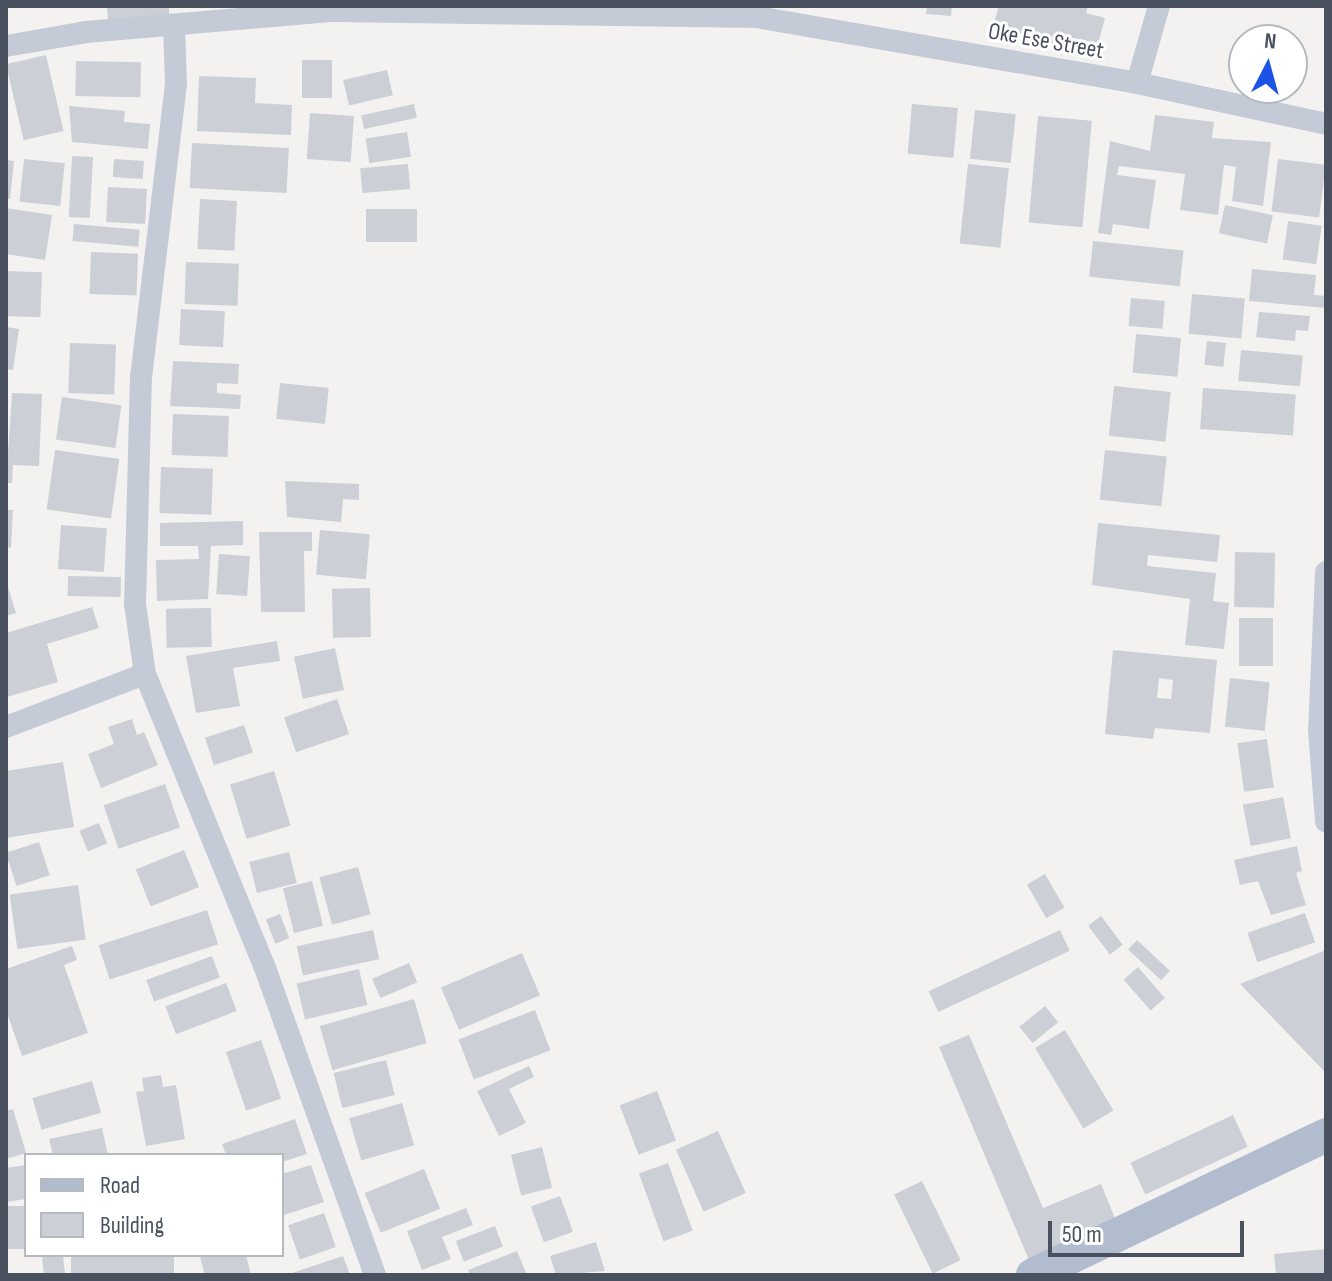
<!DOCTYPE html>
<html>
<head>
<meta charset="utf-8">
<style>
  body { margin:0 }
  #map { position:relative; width:1332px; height:1281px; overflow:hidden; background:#f3f2f1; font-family:"Sofia Sans Condensed",sans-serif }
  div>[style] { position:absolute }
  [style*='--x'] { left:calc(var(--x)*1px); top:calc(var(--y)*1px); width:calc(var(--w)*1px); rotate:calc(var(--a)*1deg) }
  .building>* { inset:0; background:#cdcfd6; transform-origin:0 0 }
  .street>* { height:22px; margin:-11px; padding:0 11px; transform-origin:11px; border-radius:11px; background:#c5cbd6 }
  .primary>* { height:34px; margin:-17px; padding:0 17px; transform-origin:17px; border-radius:17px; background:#b1bccf }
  span { translate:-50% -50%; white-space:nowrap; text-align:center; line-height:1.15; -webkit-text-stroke:6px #fff; paint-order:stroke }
  .street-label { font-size:24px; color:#49515f }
  .frame { position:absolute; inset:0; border:8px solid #49515f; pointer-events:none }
  .legend { position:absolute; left:24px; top:1153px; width:260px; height:104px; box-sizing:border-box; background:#fff; border:2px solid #b6b9bf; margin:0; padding:10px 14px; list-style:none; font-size:24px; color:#49515f }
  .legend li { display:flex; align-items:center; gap:16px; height:40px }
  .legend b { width:40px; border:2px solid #b6b9bf }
  .north { position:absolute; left:1228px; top:24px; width:80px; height:80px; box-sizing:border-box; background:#fff; border:2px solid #b6b9bf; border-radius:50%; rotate:6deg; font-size:22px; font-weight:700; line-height:32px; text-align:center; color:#49515f }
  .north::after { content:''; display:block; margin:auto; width:28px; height:36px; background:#1a53e5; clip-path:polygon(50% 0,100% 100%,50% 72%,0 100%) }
  .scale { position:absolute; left:1048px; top:1221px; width:196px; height:36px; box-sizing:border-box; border:4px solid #49515f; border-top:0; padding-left:10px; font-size:24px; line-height:28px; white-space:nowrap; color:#49515f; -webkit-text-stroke:6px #fff; paint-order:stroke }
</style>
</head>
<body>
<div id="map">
  <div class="building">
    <i style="clip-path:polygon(107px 6px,169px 6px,169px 17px,108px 21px)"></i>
    <i style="clip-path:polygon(927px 6px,952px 6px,951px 16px,926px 14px)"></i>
    <i style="clip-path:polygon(999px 6px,1088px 6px,1086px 13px,1105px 18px,1098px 44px,1080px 39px,1076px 50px,993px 26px)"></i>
    <i style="left:46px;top:55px;width:78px;height:41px;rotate:77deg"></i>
    <i style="left:302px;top:60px;width:30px;height:38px"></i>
    <i style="left:76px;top:61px;width:65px;height:35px;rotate:1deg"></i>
    <i style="left:387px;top:70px;width:26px;height:45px;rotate:77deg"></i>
    <i style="clip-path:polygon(199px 76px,256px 78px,255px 103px,292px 105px,291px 135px,197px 131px)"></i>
    <i style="left:414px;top:104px;width:14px;height:54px;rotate:78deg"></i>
    <i style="left:912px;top:104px;width:46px;height:50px;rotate:5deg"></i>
    <i style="clip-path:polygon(69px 106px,125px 111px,124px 122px,150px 124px,148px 149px,72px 142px)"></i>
    <i style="left:975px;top:110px;width:41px;height:49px;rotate:6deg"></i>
    <i style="left:310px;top:113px;width:44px;height:46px;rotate:4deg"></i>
    <i style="clip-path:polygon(1155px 115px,1214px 122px,1212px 138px,1271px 142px,1263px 206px,1232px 201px,1236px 167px,1224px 165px,1218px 215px,1180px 210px,1185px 174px,1119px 166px,1117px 175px,1156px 180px,1149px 229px,1113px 224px,1111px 235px,1098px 233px,1110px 141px,1150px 151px)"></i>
    <i style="left:1038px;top:116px;width:54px;height:107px;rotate:5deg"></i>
    <i style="left:407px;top:132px;width:25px;height:42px;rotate:81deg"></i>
    <i style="left:192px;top:143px;width:97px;height:45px;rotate:3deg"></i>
    <i style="left:72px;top:156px;width:21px;height:61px;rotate:3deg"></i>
    <i style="left:24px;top:159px;width:41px;height:43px;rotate:6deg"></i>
    <i style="left:114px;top:159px;width:30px;height:18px;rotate:4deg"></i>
    <i style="left:1278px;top:159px;width:48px;height:53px;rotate:7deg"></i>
    <i style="clip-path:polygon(6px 160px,14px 161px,10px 199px,6px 199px)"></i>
    <i style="left:408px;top:164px;width:25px;height:48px;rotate:85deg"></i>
    <i style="left:968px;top:164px;width:41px;height:80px;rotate:6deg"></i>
    <i style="left:108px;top:187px;width:39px;height:35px;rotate:3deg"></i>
    <i style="left:200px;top:199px;width:37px;height:50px;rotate:3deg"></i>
    <i style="left:1225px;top:205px;width:49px;height:29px;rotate:12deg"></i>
    <i style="clip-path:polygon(6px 208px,52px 215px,45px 260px,6px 254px)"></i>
    <i style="left:366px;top:209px;width:51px;height:33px"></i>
    <i style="left:1288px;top:221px;width:34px;height:39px;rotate:8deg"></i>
    <i style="left:74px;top:224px;width:66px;height:17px;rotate:5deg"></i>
    <i style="left:1093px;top:241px;width:91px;height:36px;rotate:6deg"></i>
    <i style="left:91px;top:252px;width:47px;height:42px;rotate:2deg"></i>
    <i style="left:186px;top:262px;width:53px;height:42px;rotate:2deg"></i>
    <i style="clip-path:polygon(1252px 269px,1316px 275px,1314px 295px,1326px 296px,1326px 308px,1249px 301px)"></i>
    <i style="left:6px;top:271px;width:36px;height:45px;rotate:2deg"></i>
    <i style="left:1192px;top:294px;width:53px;height:40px;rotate:5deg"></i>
    <i style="left:1131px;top:298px;width:34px;height:28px;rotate:5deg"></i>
    <i style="left:181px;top:309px;width:44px;height:36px;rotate:3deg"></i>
    <i style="clip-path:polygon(1259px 312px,1310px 316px,1308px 331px,1296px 330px,1295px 341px,1256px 337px)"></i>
    <i style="clip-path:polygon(6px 327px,19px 329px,13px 370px,6px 369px)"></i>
    <i style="left:1136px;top:334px;width:45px;height:39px;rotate:5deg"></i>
    <i style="left:1207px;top:341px;width:19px;height:24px;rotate:6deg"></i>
    <i style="left:70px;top:343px;width:46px;height:50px;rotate:2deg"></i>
    <i style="left:1241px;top:350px;width:62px;height:31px;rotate:5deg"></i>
    <i style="clip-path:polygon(173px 361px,239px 364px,238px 384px,217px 383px,217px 393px,241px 395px,240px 409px,170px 406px)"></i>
    <i style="left:280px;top:383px;width:49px;height:36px;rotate:6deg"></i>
    <i style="left:1114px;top:386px;width:57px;height:50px;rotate:6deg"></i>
    <i style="left:1203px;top:388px;width:93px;height:41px;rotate:4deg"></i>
    <i style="clip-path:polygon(12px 393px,42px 394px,39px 466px,13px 465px,12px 483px,6px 483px)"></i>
    <i style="left:62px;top:397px;width:60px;height:43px;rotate:8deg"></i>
    <i style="left:173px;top:414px;width:56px;height:41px;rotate:2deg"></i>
    <i style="left:55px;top:450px;width:65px;height:60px;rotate:8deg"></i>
    <i style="left:1105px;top:450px;width:62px;height:50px;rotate:6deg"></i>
    <i style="left:161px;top:467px;width:52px;height:46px;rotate:2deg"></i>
    <i style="clip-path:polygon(285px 481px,359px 484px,359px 500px,343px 499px,341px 522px,287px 517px)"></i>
    <i style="clip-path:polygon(6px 510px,13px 510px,11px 548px,6px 547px)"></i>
    <i style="clip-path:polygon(243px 521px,243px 545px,211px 546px,208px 599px,157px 601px,156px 560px,199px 559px,198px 546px,160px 546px,160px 523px)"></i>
    <i style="clip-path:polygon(1098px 523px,1220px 535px,1217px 562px,1148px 555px,1147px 566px,1216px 573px,1213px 601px,1229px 603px,1224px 649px,1185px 645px,1190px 599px,1092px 585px)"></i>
    <i style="left:61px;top:525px;width:46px;height:44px;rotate:4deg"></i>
    <i style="left:320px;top:530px;width:50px;height:45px;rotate:5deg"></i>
    <i style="clip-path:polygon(259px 532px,312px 532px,312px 551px,304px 551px,305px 612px,261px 612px)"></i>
    <i style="left:1235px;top:552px;width:40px;height:55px;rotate:1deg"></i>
    <i style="left:219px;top:554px;width:31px;height:40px;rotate:4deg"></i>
    <i style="left:68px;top:576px;width:53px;height:20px;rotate:1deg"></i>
    <i style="clip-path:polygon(8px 587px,16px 613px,6px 616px,6px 588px)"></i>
    <i style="left:370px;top:588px;width:49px;height:38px;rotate:89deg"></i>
    <i style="clip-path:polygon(92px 607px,99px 628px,47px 644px,58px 682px,7px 697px,6px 633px)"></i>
    <i style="left:211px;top:608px;width:39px;height:45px;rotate:89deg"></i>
    <i style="left:1239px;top:618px;width:34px;height:48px"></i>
    <i style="clip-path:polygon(277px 641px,280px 661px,233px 668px,240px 706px,196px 713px,186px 656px)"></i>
    <i style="left:335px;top:648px;width:43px;height:42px;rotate:78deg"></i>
    <i style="clip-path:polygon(evenodd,1113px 650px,1217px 660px,1210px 733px,1155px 728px,1153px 739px,1105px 734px,1113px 650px,1159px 678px,1173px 680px,1171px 699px,1157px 698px,1159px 678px)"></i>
    <i style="left:1230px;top:678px;width:40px;height:49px;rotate:6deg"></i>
    <i style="left:337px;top:699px;width:37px;height:56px;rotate:71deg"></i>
    <i style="clip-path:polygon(132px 719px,137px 735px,144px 732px,158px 765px,101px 788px,88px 754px,114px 744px,108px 727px)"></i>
    <i style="left:244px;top:725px;width:29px;height:41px;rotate:72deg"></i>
    <i style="left:1267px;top:739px;width:49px;height:30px;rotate:82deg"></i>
    <i style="clip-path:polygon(63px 762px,74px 827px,6px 838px,6px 771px)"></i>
    <i style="left:274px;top:771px;width:57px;height:46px;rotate:73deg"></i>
    <i style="left:165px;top:784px;width:46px;height:65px;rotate:71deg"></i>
    <i style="left:1283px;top:797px;width:42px;height:41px;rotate:79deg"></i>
    <i style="left:99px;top:823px;width:22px;height:21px;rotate:68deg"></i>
    <i style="left:39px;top:842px;width:35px;height:35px;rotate:72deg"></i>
    <i style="clip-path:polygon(1297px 846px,1302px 871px,1296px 873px,1306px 905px,1271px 915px,1258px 881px,1240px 885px,1234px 860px)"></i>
    <i style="left:184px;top:850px;width:40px;height:52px;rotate:68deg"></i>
    <i style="left:289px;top:852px;width:32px;height:41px;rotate:76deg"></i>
    <i style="left:358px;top:867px;width:49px;height:40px;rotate:75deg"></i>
    <i style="left:1045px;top:874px;width:39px;height:21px;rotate:60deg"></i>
    <i style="left:312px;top:881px;width:46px;height:30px;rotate:76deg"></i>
    <i style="left:78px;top:885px;width:55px;height:69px;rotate:82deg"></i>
    <i style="left:207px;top:910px;width:36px;height:114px;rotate:72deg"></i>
    <i style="left:1305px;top:913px;width:31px;height:61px;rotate:71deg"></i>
    <i style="left:280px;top:914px;width:26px;height:15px;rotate:69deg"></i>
    <i style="left:1101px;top:916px;width:36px;height:16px;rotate:53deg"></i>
    <i style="left:373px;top:930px;width:30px;height:78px;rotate:78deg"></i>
    <i style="left:1060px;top:930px;width:23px;height:145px;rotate:65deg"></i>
    <i style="left:1137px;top:940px;width:45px;height:13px;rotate:43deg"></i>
    <i style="clip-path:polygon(72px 946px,77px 960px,64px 965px,88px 1033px,22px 1056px,6px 1010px,6px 969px)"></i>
    <i style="clip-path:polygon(1326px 950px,1326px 1073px,1240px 984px)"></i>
    <i style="left:522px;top:953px;width:46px;height:88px;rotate:67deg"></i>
    <i style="left:212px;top:956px;width:23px;height:70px;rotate:70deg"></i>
    <i style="left:409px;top:963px;width:21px;height:40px;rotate:67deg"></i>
    <i style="left:1138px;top:967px;width:41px;height:19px;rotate:49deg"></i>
    <i style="left:359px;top:969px;width:37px;height:64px;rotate:77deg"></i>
    <i style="left:226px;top:983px;width:30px;height:65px;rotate:69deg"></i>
    <i style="left:414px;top:999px;width:46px;height:98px;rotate:74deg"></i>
    <i style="left:1045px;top:1006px;width:21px;height:33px;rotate:51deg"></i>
    <i style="left:535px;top:1010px;width:43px;height:82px;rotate:69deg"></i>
    <i style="left:1065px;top:1030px;width:94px;height:35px;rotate:59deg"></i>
    <i style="clip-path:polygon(969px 1035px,1043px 1208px,1101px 1184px,1117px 1223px,1029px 1260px,939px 1047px)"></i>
    <i style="left:261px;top:1040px;width:62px;height:37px;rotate:71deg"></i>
    <i style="left:386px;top:1060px;width:36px;height:54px;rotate:76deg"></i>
    <i style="clip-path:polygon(529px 1066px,534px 1077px,509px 1089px,526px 1123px,499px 1136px,477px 1091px)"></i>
    <i style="clip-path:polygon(161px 1075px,163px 1087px,176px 1085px,185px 1139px,146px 1146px,136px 1092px,144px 1091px,142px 1078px)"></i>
    <i style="left:92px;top:1081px;width:33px;height:62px;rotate:74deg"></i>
    <i style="left:657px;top:1091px;width:53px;height:40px;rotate:69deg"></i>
    <i style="left:402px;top:1103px;width:44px;height:55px;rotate:74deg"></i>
    <i style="clip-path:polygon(13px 1109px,26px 1153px,6px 1159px,6px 1111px)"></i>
    <i style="left:1233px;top:1115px;width:35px;height:113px;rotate:65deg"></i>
    <i style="clip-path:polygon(295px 1119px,307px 1154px,282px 1162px,282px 1155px,226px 1155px,222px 1144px)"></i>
    <i style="clip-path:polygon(102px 1128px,108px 1155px,53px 1155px,49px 1139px)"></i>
    <i style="left:718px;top:1131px;width:68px;height:46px;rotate:66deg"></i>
    <i style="left:542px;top:1147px;width:42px;height:32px;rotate:76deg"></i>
    <i style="left:668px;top:1163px;width:72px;height:31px;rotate:70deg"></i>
    <i style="clip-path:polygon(26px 1165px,26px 1199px,6px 1202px,6px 1168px)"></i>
    <i style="clip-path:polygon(311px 1165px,324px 1202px,284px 1215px,282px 1174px)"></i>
    <i style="left:424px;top:1169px;width:43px;height:64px;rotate:68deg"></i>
    <i style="left:922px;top:1181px;width:88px;height:31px;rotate:64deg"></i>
    <i style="left:560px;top:1196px;width:38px;height:31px;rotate:70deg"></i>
    <i style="left:26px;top:1206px;width:43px;height:20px;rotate:90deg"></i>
    <i style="clip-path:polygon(466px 1208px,473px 1225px,442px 1237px,451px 1259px,422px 1270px,407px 1231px)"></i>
    <i style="left:324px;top:1213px;width:36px;height:38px;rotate:71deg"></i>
    <i style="left:495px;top:1226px;width:22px;height:42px;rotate:69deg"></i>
    <i style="clip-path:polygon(596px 1242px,605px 1271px,556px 1275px,550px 1256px)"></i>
    <i style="clip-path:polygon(1326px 1249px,1326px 1275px,1276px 1275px,1274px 1254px)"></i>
    <i style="clip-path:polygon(517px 1251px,527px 1275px,470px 1275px,468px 1270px)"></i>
    <i style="clip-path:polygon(55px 1255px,63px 1255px,65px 1275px,44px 1275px,42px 1257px)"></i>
    <i style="left:71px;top:1255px;width:103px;height:21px"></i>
    <i style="clip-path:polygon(208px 1255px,246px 1255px,251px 1275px,205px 1275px,200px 1257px)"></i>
    <i style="clip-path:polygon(343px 1256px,350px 1275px,289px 1275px,289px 1274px)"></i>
  </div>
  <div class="street">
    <i style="--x:174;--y:27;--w:57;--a:88"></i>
    <i style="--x:176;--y:84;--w:294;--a:96.8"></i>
    <i style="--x:141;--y:376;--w:228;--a:91.5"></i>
    <i style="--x:135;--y:604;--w:71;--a:81.9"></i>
    <i style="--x:145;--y:674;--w:314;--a:67.8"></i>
    <i style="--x:264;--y:965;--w:329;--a:70.3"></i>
    <i style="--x:6;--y:46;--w:81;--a:-9.9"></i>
    <i style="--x:86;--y:32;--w:248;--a:-4.9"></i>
    <i style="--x:333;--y:11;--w:423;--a:0.8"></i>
    <i style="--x:756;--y:17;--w:387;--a:9.8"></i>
    <i style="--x:1137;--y:83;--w:193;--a:12.2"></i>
    <i style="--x:1137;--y:83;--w:80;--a:-74.1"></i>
    <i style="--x:1326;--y:572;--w:158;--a:92.5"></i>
    <i style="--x:1319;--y:730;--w:92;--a:85.6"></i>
    <i style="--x:6;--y:727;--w:149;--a:-20.9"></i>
  </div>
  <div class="primary">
    <i style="--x:1033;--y:1275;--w:325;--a:-25.5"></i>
  </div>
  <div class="street-label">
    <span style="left:1046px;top:41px;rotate:10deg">Oke Ese Street</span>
  </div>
  <div class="frame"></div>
  <ul class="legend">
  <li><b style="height:10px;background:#b1bccf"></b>Road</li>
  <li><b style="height:22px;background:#cdcfd6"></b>Building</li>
  </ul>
  <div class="north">N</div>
  <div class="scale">50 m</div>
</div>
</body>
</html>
